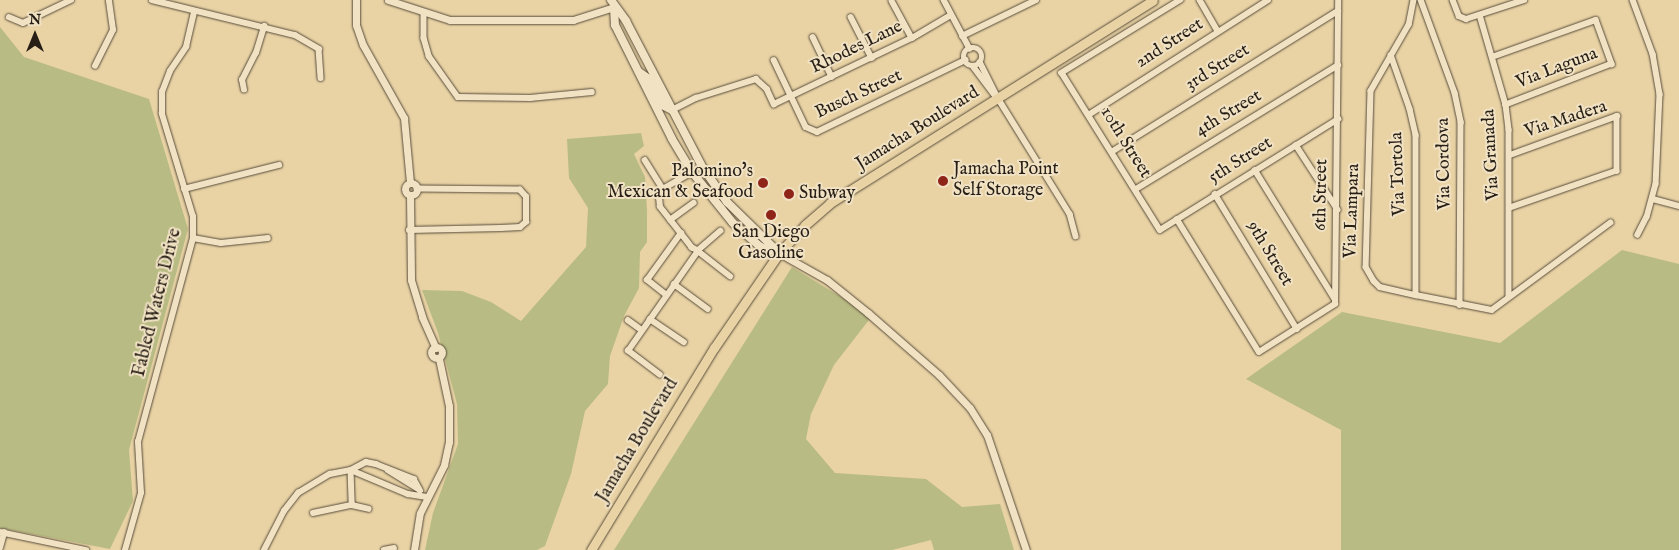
<!DOCTYPE html>
<html>
<head>
<meta charset="utf-8">
<style>
  body { margin:0 }
  #map { position:relative; width:1679px; height:550px; overflow:hidden; background:#e9d3a5; font-family:"IM FELL English",serif }
  div>[style] { position:absolute }
  [style*='--x'] { left:calc(var(--x)*1px); top:calc(var(--y)*1px); width:calc(var(--w)*1px); rotate:calc(var(--a)*1deg) }
  .green>* { inset:0; background:#b9bb84 }
  .roads { filter:drop-shadow(0 0 1px #584c3a) drop-shadow(0 0 1px #584c3a) }
  .minor>* { height:5.5px; margin:-2.75px; padding:0 2.75px; transform-origin:2.75px; border-radius:2.75px; background:#f1e2c4 }
  .minor>.ring { margin:-2.75px; padding:0; box-sizing:content-box; background:none; border:5.5px solid #f1e2c4; border-radius:50% }
  .tertiary>* { height:7px; margin:-3.5px; padding:0 3.5px; transform-origin:3.5px; border-radius:3.5px; background:#f1e2c4 }
  .tertiary>.ring { margin:-3.5px; padding:0; box-sizing:content-box; background:none; border:7px solid #f1e2c4; border-radius:50% }
  .secondary>* { height:8px; margin:-4px; padding:0 4px; transform-origin:4px; border-radius:4px; background:#f1e2c4 }
  .primary>* { height:9px; margin:-4.5px; padding:0 4.5px; transform-origin:4.5px; border-radius:4.5px; background:#e9d3a5 }
  .dots>* { width:14px; height:14px; translate:-50% -50%; box-sizing:border-box; border:2px solid #f1e2c4; border-radius:50% }
  span { translate:-50% -50%; white-space:nowrap; text-align:center; line-height:1.15; -webkit-text-stroke:4px #f1e2c4; paint-order:stroke }
  .street-label { font-size:18px; color:#271f16 }
  .poi-label { font-size:18px; color:#271f16 }
  .left { translate:0 -50%; text-align:left }
  .right { translate:-100% -50%; text-align:right }
  .north { position:absolute; left:10px; top:10px; width:50px; height:50px; -webkit-text-stroke:4px #f1e2c4; paint-order:stroke; rotate:0deg; font-size:14px; font-weight:700; line-height:20px; text-align:center; color:#271f16 }
  .north::after { content:''; display:block; margin:auto; width:18px; height:22px; background:#271f16; clip-path:polygon(50% 0,100% 100%,50% 72%,0 100%) }
</style>
</head>
<body>
<div id="map">
  <div class="green">
    <i style="clip-path:polygon(0 27px,24px 57px,149px 99px,188px 229px,129px 450px,133px 501px,110px 549px,0 528px)"></i>
    <i style="clip-path:polygon(641px 133px,644px 146px,634px 154px,645px 177px,647px 211px,647px 242px,640px 252px,639px 288px,624px 316px,610px 356px,608px 384px,585px 411px,571px 474px,545px 546px,537px 550px,425px 550px,433px 513px,458px 444px,457px 404px,438px 333px,422px 290px,462px 291px,491px 302px,521px 321px,586px 247px,588px 208px,569px 178px,567px 139px)"></i>
    <i style="clip-path:polygon(1622px 250px,1679px 264px,1679px 550px,1341px 550px,1341px 430px,1246px 379px,1342px 312px,1500px 343px)"></i>
    <i style="clip-path:polygon(792px 267px,872px 316px,834px 365px,811px 414px,806px 439px,835px 473px,926px 479px,962px 507px,1000px 504px,1014px 550px,934px 550px,931px 540px,892px 550px,614px 550px)"></i>
  </div>
  <div class="roads">
    <div class="minor">
      <i style="--x:152;--y:0;--w:147;--a:13.8"></i>
      <i style="--x:295;--y:35;--w:28;--a:30"></i>
      <i style="--x:319;--y:49;--w:29;--a:86"></i>
      <i style="--x:944;--y:0;--w:55;--a:62"></i>
      <i style="--x:1181;--y:0;--w:140;--a:148.5"></i>
      <i style="--x:1062;--y:73;--w:185;--a:58"></i>
      <i style="--x:1160;--y:230;--w:210;--a:-31.9"></i>
      <i style="--x:1200;--y:0;--w:36;--a:60"></i>
      <i style="--x:1414;--y:0;--w:25;--a:101"></i>
      <i style="--x:1409;--y:25;--w:76;--a:119.9"></i>
      <i style="--x:1371;--y:91;--w:176;--a:91.6"></i>
      <i style="--x:1366;--y:267;--w:16;--a:60"></i>
      <i style="--x:1374;--y:281;--w:8;--a:45"></i>
      <i style="--x:1380;--y:287;--w:37;--a:13"></i>
      <i style="--x:1416;--y:295;--w:77;--a:11.2"></i>
      <i style="--x:1492;--y:310;--w:147;--a:-36.4"></i>
      <i style="--x:1421;--y:0;--w:99;--a:69.9"></i>
      <i style="--x:1455;--y:93;--w:30;--a:78"></i>
      <i style="--x:1461;--y:122;--w:183;--a:90.3"></i>
      <i style="--x:1453;--y:0;--w:17;--a:69"></i>
      <i style="--x:1459;--y:16;--w:8;--a:23"></i>
      <i style="--x:1466;--y:19;--w:61;--a:-18.1"></i>
      <i style="--x:1633;--y:0;--w:58;--a:69.7"></i>
      <i style="--x:1653;--y:54;--w:41;--a:80.1"></i>
      <i style="--x:1660;--y:94;--w:90;--a:92.5"></i>
      <i style="--x:1656;--y:184;--w:34;--a:105"></i>
      <i style="--x:1647;--y:217;--w:20;--a:117"></i>
      <i style="--x:892;--y:1;--w:42;--a:61.6"></i>
      <i style="--x:424;--y:14;--w:24;--a:90"></i>
      <i style="--x:424;--y:38;--w:19;--a:74"></i>
      <i style="--x:429;--y:56;--w:50;--a:54.7"></i>
      <i style="--x:458;--y:97;--w:72;--a:0.8"></i>
      <i style="--x:530;--y:98;--w:62;--a:-5.5"></i>
      <i style="--x:1480;--y:15;--w:94;--a:73.9"></i>
      <i style="--x:1506;--y:105;--w:25;--a:83"></i>
      <i style="--x:1509;--y:130;--w:166;--a:90"></i>
      <i style="--x:9;--y:17;--w:15;--a:23"></i>
      <i style="--x:23;--y:23;--w:53;--a:-25.6"></i>
      <i style="--x:851;--y:17;--w:46;--a:62.9"></i>
      <i style="--x:962;--y:36;--w:82;--a:-25.9"></i>
      <i style="--x:813;--y:37;--w:44;--a:64.6"></i>
      <i class="ring" style="left:964px;top:48px;width:12.5px;height:12.5px"></i>
      <i style="--x:1391;--y:55;--w:57;--a:70.6"></i>
      <i style="--x:1410;--y:109;--w:27;--a:77"></i>
      <i style="--x:1416;--y:135;--w:160;--a:90"></i>
      <i style="--x:1492;--y:57;--w:110;--a:-19.6"></i>
      <i style="--x:1596;--y:20;--w:47;--a:70"></i>
      <i style="--x:1612;--y:64;--w:114;--a:158.9"></i>
      <i style="--x:774;--y:60;--w:74;--a:64.5"></i>
      <i style="--x:806;--y:127;--w:12;--a:24"></i>
      <i style="--x:817;--y:132;--w:165;--a:-25.9"></i>
      <i style="--x:980;--y:62;--w:40;--a:63.4"></i>
      <i style="--x:998;--y:98;--w:137;--a:58.2"></i>
      <i style="--x:1070;--y:214;--w:23;--a:75"></i>
      <i style="--x:95;--y:66;--w:40;--a:-63.4"></i>
      <i style="--x:113;--y:30;--w:30;--a:-98"></i>
      <i style="--x:973;--y:66;--w:38;--a:53"></i>
      <i style="--x:244;--y:90;--w:10;--a:-101"></i>
      <i style="--x:242;--y:80;--w:30;--a:-63"></i>
      <i style="--x:256;--y:53;--w:28;--a:-73"></i>
      <i style="--x:672;--y:110;--w:27;--a:-27"></i>
      <i style="--x:696;--y:98;--w:63;--a:-17.6"></i>
      <i style="--x:756;--y:79;--w:15;--a:42"></i>
      <i style="--x:767;--y:89;--w:17;--a:65"></i>
      <i style="--x:774;--y:104;--w:153;--a:-25.6"></i>
      <i style="--x:912;--y:38;--w:45;--a:-30.5"></i>
      <i style="--x:1090;--y:114;--w:211;--a:-32.6"></i>
      <i style="--x:1296;--y:145;--w:77;--a:57.1"></i>
      <i style="--x:1113;--y:151;--w:265;--a:-31.9"></i>
      <i style="--x:1510;--y:155;--w:114;--a:-20"></i>
      <i style="--x:1617;--y:116;--w:55;--a:90"></i>
      <i style="--x:1617;--y:171;--w:113;--a:160.9"></i>
      <i style="--x:645;--y:160;--w:34;--a:58"></i>
      <i style="--x:1255;--y:170;--w:152;--a:58.2"></i>
      <i style="--x:184;--y:189;--w:98;--a:-14.2"></i>
      <i style="--x:1136;--y:189;--w:237;--a:-31.5"></i>
      <i style="--x:1215;--y:194;--w:158;--a:58.7"></i>
      <i style="--x:1653;--y:199;--w:27;--a:15"></i>
      <i style="--x:1177;--y:219;--w:156;--a:58.3"></i>
      <i style="--x:1259;--y:352;--w:90;--a:-32.3"></i>
      <i style="--x:1335;--y:304;--w:304;--a:-89.4"></i>
      <i style="--x:670;--y:220;--w:29;--a:-36"></i>
      <i style="--x:409;--y:230;--w:92;--a:-1.2"></i>
      <i style="--x:501;--y:228;--w:19;--a:-3"></i>
      <i style="--x:520;--y:227;--w:8;--a:-40"></i>
      <i style="--x:526;--y:222;--w:25;--a:-90"></i>
      <i style="--x:526;--y:197;--w:9;--a:-131"></i>
      <i style="--x:520;--y:190;--w:103;--a:-179.4"></i>
      <i style="--x:721;--y:231;--w:30;--a:139"></i>
      <i style="--x:698;--y:251;--w:41;--a:38"></i>
      <i style="--x:193;--y:238;--w:28;--a:10"></i>
      <i style="--x:221;--y:243;--w:47;--a:-6.1"></i>
      <i style="--x:674;--y:284;--w:42;--a:36.3"></i>
      <i style="--x:666;--y:295;--w:24;--a:-142"></i>
      <i style="--x:647;--y:280;--w:58;--a:-54.1"></i>
      <i style="--x:650;--y:319;--w:41;--a:34.1"></i>
      <i style="--x:628;--y:320;--w:17;--a:36"></i>
      <i style="--x:660;--y:375;--w:40;--a:-143"></i>
      <i style="--x:628;--y:351;--w:122;--a:-55"></i>
      <i style="--x:698;--y:251;--w:7;--a:-153"></i>
      <i style="--x:692;--y:248;--w:52;--a:-128"></i>
      <i style="--x:660;--y:207;--w:9;--a:-96"></i>
      <i style="--x:659;--y:198;--w:10;--a:-66"></i>
      <i style="--x:663;--y:189;--w:34;--a:-30"></i>
      <i style="--x:351;--y:470;--w:62;--a:22.8"></i>
      <i style="--x:408;--y:494;--w:19;--a:9"></i>
      <i style="--x:351;--y:470;--w:35;--a:88"></i>
      <i style="--x:388;--y:470;--w:36;--a:32"></i>
      <i style="--x:313;--y:513;--w:40;--a:-12"></i>
      <i style="--x:352;--y:505;--w:17;--a:13"></i>
      <i style="--x:0;--y:532;--w:88;--a:11.8"></i>
      <i style="--x:0;--y:548;--w:16;--a:-75"></i>
      <i style="--x:125;--y:550;--w:59;--a:-74.3"></i>
      <i style="--x:141;--y:493;--w:51;--a:-93.4"></i>
      <i style="--x:138;--y:442;--w:211;--a:-74.9"></i>
      <i style="--x:193;--y:238;--w:21;--a:-90"></i>
      <i style="--x:193;--y:217;--w:108;--a:-106.8"></i>
      <i style="--x:162;--y:114;--w:22;--a:-90"></i>
      <i style="--x:162;--y:92;--w:22;--a:-69"></i>
      <i style="--x:170;--y:71;--w:29;--a:-56"></i>
      <i style="--x:186;--y:47;--w:36;--a:-77"></i>
      <i style="--x:264;--y:550;--w:44;--a:-62.9"></i>
      <i style="--x:284;--y:511;--w:23;--a:-52"></i>
      <i style="--x:298;--y:493;--w:37;--a:-31"></i>
      <i style="--x:330;--y:474;--w:21;--a:-11"></i>
      <i style="--x:351;--y:470;--w:17;--a:-28"></i>
      <i style="--x:366;--y:462;--w:10;--a:11"></i>
      <i style="--x:376;--y:464;--w:41;--a:21.5"></i>
      <i style="--x:414;--y:479;--w:13;--a:61"></i>
      <i style="--x:384;--y:550;--w:10;--a:-11"></i>
    </div>
    <div class="tertiary">
      <i style="--x:356;--y:0;--w:25;--a:90"></i>
      <i style="--x:356;--y:25;--w:21;--a:71"></i>
      <i style="--x:363;--y:45;--w:84;--a:60.7"></i>
      <i style="--x:404;--y:118;--w:65;--a:84.7"></i>
      <i style="--x:388;--y:0;--w:65;--a:17.9"></i>
      <i style="--x:450;--y:20;--w:123;--a:0"></i>
      <i style="--x:573;--y:20;--w:43;--a:-17.6"></i>
      <i class="ring" style="left:405px;top:183px;width:5px;height:5px"></i>
      <i style="--x:410;--y:195;--w:85;--a:89.3"></i>
      <i style="--x:411;--y:280;--w:39;--a:73"></i>
      <i style="--x:422;--y:317;--w:34;--a:66"></i>
      <i style="--x:779;--y:253;--w:55;--a:29.4"></i>
      <i style="--x:827;--y:280;--w:53;--a:38.8"></i>
      <i style="--x:868;--y:313;--w:94;--a:41.1"></i>
      <i style="--x:939;--y:375;--w:45;--a:46.8"></i>
      <i style="--x:970;--y:408;--w:32;--a:58"></i>
      <i style="--x:987;--y:435;--w:121;--a:71.3"></i>
      <i class="ring" style="left:431.5px;top:347.5px;width:4px;height:4px"></i>
      <i style="--x:414;--y:550;--w:37;--a:-81"></i>
      <i style="--x:420;--y:513;--w:54;--a:-63.4"></i>
      <i style="--x:444;--y:465;--w:24;--a:-78"></i>
      <i style="--x:449;--y:442;--w:36;--a:-90"></i>
      <i style="--x:449;--y:406;--w:48;--a:-102"></i>
    </div>
    <div class="secondary">
      <i style="--x:611;--y:0;--w:26;--a:54"></i>
      <i style="--x:626;--y:21;--w:166;--a:62.4"></i>
      <i style="--x:703;--y:168;--w:42;--a:54.8"></i>
      <i style="--x:727;--y:202;--w:73;--a:44.4"></i>
      <i style="--x:614;--y:7;--w:18;--a:87"></i>
      <i style="--x:615;--y:25;--w:127;--a:63.4"></i>
      <i style="--x:672;--y:139;--w:39;--a:59"></i>
      <i style="--x:692;--y:172;--w:65;--a:51.2"></i>
      <i style="--x:733;--y:223;--w:37;--a:41"></i>
      <i style="--x:761;--y:247;--w:16;--a:18"></i>
      <i style="--x:639;--y:72;--w:12;--a:35"></i>
      <i style="--x:649;--y:79;--w:29;--a:63"></i>
      <i style="--x:662;--y:105;--w:11;--a:27"></i>
    </div>
    <div class="primary">
      <i style="--x:591;--y:550;--w:237;--a:-58.7"></i>
      <i style="--x:714;--y:348;--w:115;--a:-55.6"></i>
      <i style="--x:779;--y:253;--w:38;--a:-47"></i>
      <i style="--x:805;--y:225;--w:33;--a:-41"></i>
      <i style="--x:830;--y:203;--w:381;--a:-32.1"></i>
    </div>
  </div>
  <div class="dots">
    <i style="left:943px;top:181px;background:#8f2418"></i>
    <i style="left:763px;top:183px;background:#8f2418"></i>
    <i style="left:789px;top:194px;background:#8f2418"></i>
    <i style="left:771px;top:215px;background:#8f2418"></i>
  </div>
  <div class="street-label">
    <span style="left:1170px;top:44px;rotate:-33deg">2nd Street</span>
    <span style="left:857px;top:48px;rotate:-26deg">Rhodes Lane</span>
    <span style="left:1218px;top:68px;rotate:-32deg">3rd Street</span>
    <span style="left:1557px;top:69px;rotate:-21deg">Via Laguna</span>
    <span style="left:859px;top:95px;rotate:-25deg">Busch Street</span>
    <span style="left:1229px;top:114px;rotate:-31deg">4th Street</span>
    <span style="left:1566px;top:120px;rotate:-18deg">Via Madera</span>
    <span style="left:918px;top:129px;rotate:-32deg">Jamacha Boulevard</span>
    <span style="left:1125px;top:143px;rotate:58deg">10th Street</span>
    <span style="left:1492px;top:155px;rotate:-93deg">Via Granada</span>
    <span style="left:1241px;top:161px;rotate:-32deg">5th Street</span>
    <span style="left:1445px;top:164px;rotate:-91deg">Via Cordova</span>
    <span style="left:1399px;top:174px;rotate:-92deg">Via Tortola</span>
    <span style="left:1322px;top:195px;rotate:-89deg">6th Street</span>
    <span style="left:1353px;top:211px;rotate:-88deg">Via Lampara</span>
    <span style="left:1269px;top:254px;rotate:59deg">9th Street</span>
    <span style="left:158px;top:303px;rotate:-76deg">Fabled Waters Drive</span>
    <span style="left:638px;top:441px;rotate:-59deg">Jamacha Boulevard</span>
  </div>
  <div class="poi-label">
    <span class="left" style="left:953px;top:181px">Jamacha Point<br>Self Storage</span>
    <span class="right" style="left:753px;top:183px">Palomino's<br>Mexican &amp; Seafood</span>
    <span class="left" style="left:799px;top:194px">Subway</span>
    <span style="left:771px;top:244px">San Diego<br>Gasoline</span>
  </div>
  <div class="north">N</div>
</div>
</body>
</html>
